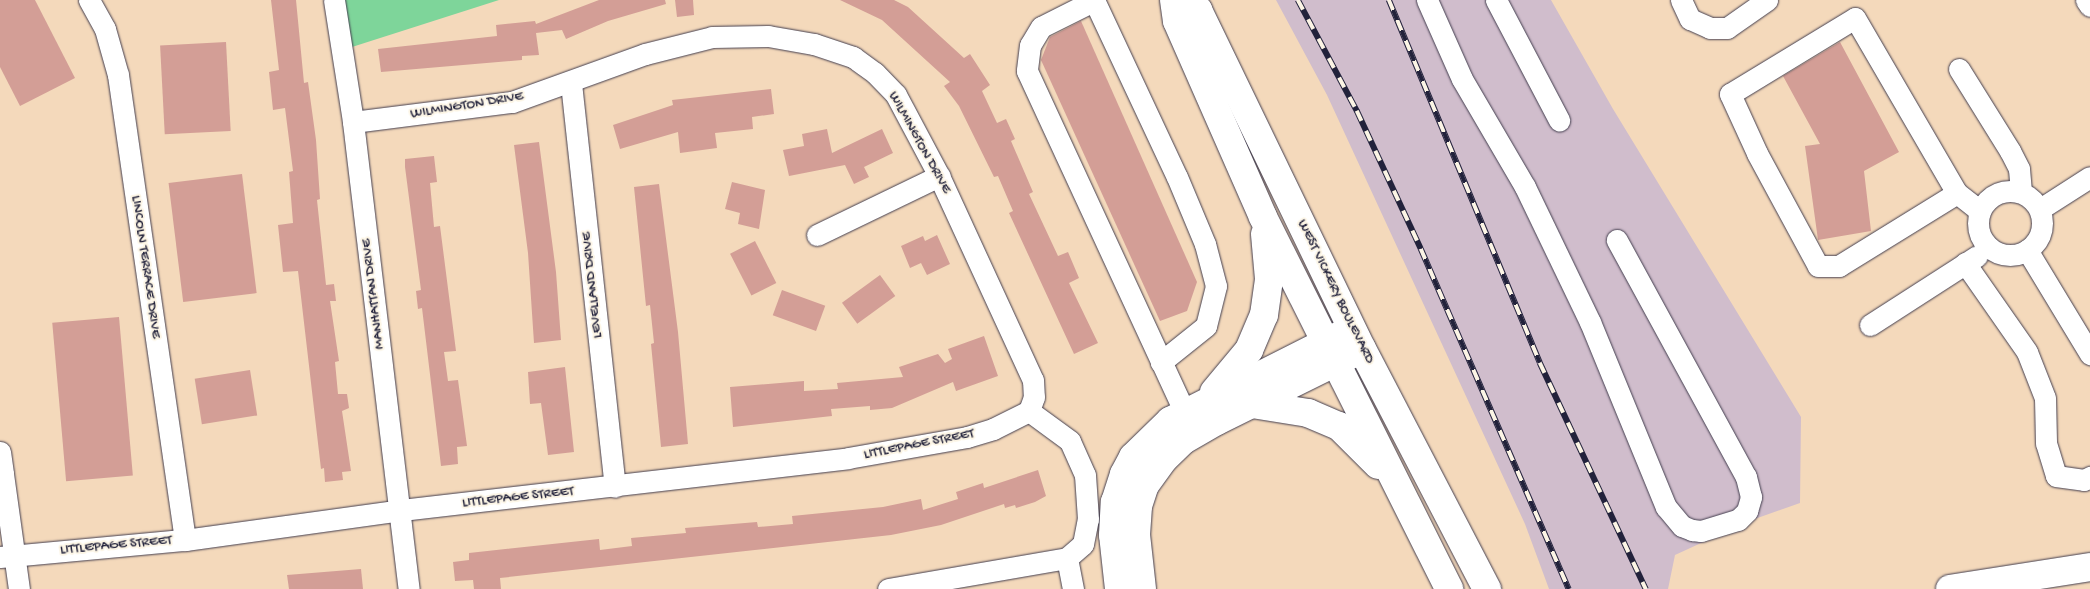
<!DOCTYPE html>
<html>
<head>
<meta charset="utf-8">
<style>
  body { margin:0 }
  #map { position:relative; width:2090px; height:589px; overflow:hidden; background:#f4d9bb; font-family:"Gochi Hand",sans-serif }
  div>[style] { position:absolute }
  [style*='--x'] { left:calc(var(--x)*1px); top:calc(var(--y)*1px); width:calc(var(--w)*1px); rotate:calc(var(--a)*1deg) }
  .industrial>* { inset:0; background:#d0bdcc }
  .green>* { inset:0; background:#7ed59a }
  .building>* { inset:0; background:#d39e96; transform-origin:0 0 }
  .roads { filter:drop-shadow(0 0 1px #423d4e) drop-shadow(0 0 1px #423d4e) }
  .minor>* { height:21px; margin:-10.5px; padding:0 10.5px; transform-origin:10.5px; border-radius:10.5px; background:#fff }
  .minor>.ring { margin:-10.5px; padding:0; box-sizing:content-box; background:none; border:21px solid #fff; border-radius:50% }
  .major>* { height:28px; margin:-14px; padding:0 14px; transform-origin:14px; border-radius:14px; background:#fff }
  .rail>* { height:5.5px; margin-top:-2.75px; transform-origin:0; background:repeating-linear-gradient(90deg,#fcf5e5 0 11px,#22223b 0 22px); box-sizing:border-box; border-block:1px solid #22223b }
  span { translate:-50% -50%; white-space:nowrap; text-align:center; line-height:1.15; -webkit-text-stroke:4px #fcf5e5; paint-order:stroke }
  .street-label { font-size:14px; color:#22223b }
</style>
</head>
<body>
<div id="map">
  <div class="industrial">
    <i style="clip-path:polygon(1276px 0,1551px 0,1613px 109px,1801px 417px,1800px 503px,1749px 521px,1675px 555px,1668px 589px,1549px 589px,1525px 524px,1327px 95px)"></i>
  </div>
  <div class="green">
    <i style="clip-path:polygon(343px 0,499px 0,352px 47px)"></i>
  </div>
  <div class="building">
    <i style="clip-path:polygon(0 0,35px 0,75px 78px,20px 106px,0 67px)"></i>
    <i style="clip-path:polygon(271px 0,296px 0,304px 83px,308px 82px,316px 140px,320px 199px,317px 200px,326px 285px,334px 284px,336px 301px,330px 301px,339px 361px,335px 362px,338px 394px,347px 394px,349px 408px,342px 411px,351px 471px,342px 472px,343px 480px,325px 482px,324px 468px,321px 469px,298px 271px,283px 272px,278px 225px,293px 223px,289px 172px,293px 171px,285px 108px,273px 110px,269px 72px,279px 70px)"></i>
    <i style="clip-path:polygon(599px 0,665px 0,666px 4px,608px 21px,566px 39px,562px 30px,536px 33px,539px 55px,522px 56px,522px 60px,381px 72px,378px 49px,497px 36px,496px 25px,535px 21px,536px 24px)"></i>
    <i style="clip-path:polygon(675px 0,693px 0,694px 15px,677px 17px)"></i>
    <i style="clip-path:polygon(840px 0,894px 0,908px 7px,964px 58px,970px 54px,990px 85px,982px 91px,997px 123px,1006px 119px,1015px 139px,1011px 141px,1033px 192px,1029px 194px,1058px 256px,1068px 252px,1079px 278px,1069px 283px,1098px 343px,1074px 354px,1009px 213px,1013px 211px,998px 176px,994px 177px,959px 106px,944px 86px,950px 82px,882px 20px)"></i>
    <i style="clip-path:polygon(1081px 21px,1197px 282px,1187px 311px,1160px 321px,1041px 60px,1050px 37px)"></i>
    <i style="left:226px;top:42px;width:89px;height:66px;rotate:87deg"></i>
    <i style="clip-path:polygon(1840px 42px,1899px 152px,1864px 171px,1871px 231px,1818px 240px,1805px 146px,1820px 144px,1783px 76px)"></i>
    <i style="clip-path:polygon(771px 89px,774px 114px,752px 117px,753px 129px,715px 133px,717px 148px,680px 153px,678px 132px,620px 149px,613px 125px,673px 105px,672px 100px)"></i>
    <i style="clip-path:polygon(827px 129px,832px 153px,882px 129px,893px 153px,864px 167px,869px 177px,854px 184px,845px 165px,789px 176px,783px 150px,804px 146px,802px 134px)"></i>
    <i style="clip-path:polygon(539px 142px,556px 272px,561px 340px,534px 343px,528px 253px,514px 145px)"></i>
    <i style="clip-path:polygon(434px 156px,437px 182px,430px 183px,434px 227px,440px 226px,456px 351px,444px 352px,448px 381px,458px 380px,467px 446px,457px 447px,458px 464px,441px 466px,422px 308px,418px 309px,416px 291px,421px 290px,405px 167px,405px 159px)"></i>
    <i style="left:242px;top:174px;width:120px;height:74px;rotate:83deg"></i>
    <i style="clip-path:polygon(732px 182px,765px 190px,759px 229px,738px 224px,740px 213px,725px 209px)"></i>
    <i style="clip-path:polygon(659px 184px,678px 332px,688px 444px,661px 447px,651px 344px,654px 343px,650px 305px,646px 306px,634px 187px)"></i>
    <i style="clip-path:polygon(937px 235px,950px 264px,927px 275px,921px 263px,910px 268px,901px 246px,923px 236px,925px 241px)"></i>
    <i style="left:755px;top:241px;width:47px;height:28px;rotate:63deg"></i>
    <i style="left:880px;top:275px;width:26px;height:47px;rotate:54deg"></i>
    <i style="left:782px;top:290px;width:46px;height:27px;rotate:20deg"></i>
    <i style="left:119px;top:317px;width:159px;height:67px;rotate:85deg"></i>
    <i style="clip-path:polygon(984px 336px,998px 376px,956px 391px,953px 382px,892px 408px,870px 410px,870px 406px,831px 409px,832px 416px,733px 427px,730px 387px,804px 381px,804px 391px,838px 389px,837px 383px,903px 377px,899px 367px,938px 354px,945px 363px,952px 359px,948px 349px)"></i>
    <i style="clip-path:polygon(565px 367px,574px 452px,548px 455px,541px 403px,530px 404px,528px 372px)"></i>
    <i style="left:250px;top:370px;width:46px;height:56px;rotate:81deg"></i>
    <i style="clip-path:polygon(1038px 470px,1046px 496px,1035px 502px,1016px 508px,1015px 505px,1005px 508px,1004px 504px,941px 525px,891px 535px,500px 578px,501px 589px,474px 589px,473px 580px,455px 581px,453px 562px,469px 560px,469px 553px,599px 539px,600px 550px,632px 546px,631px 538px,686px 533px,685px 528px,757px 522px,758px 527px,793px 524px,792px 516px,883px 507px,921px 499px,923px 510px,958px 499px,956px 492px,983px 483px,984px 488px)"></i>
    <i style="clip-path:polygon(361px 569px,363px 589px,289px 589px,287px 575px)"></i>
  </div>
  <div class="roads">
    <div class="minor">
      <i style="--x:89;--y:0;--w:33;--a:61"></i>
      <i style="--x:105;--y:29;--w:48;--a:74.2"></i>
      <i style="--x:118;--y:75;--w:470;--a:81.8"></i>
      <i style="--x:334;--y:0;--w:123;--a:81.1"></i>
      <i style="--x:353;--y:122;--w:470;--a:83.2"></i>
      <i style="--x:1094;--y:0;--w:195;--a:64.9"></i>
      <i style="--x:1177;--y:177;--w:73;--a:67.3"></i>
      <i style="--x:1205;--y:244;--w:43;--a:75.3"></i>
      <i style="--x:1216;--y:286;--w:41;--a:104"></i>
      <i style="--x:1206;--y:326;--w:58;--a:141.3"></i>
      <i style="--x:1095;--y:0;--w:60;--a:153.4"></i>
      <i style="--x:1041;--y:27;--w:21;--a:121"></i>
      <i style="--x:1030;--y:45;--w:26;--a:97"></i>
      <i style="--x:1027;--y:71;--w:377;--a:65.2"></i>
      <i style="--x:1427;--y:0;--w:86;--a:66.1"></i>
      <i style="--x:1462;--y:79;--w:125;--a:59.7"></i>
      <i style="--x:1525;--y:187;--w:150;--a:64.3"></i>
      <i style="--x:1590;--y:322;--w:200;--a:67.7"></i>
      <i style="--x:1666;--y:507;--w:25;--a:50"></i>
      <i style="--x:1682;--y:526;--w:11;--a:22"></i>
      <i style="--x:1692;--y:530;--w:9;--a:6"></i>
      <i style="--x:1701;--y:531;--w:39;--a:-17"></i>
      <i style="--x:1738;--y:520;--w:13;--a:-45"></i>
      <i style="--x:1747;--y:511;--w:15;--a:-74"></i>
      <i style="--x:1751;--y:497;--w:21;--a:-104"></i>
      <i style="--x:1746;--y:477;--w:270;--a:-118.6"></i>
      <i style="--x:1496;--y:0;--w:136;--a:62.3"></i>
      <i style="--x:1681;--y:0;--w:21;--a:65"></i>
      <i style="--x:1690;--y:19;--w:22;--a:24"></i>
      <i style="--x:1710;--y:28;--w:17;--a:0"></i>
      <i style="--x:1727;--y:28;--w:49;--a:-35"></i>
      <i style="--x:2086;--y:0;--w:7;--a:56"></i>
      <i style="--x:1959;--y:69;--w:97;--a:58.1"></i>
      <i style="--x:2010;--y:151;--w:20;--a:63"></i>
      <i style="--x:2019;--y:169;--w:23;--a:85"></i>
      <i style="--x:571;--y:83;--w:406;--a:83.8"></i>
      <i style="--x:353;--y:122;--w:160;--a:-7.2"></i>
      <i style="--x:512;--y:102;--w:141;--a:-19.8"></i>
      <i style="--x:645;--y:54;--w:69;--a:-14.2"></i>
      <i style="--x:712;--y:37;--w:56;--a:-1"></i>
      <i style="--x:768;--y:36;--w:47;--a:9.9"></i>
      <i style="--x:814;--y:44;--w:41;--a:18.4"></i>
      <i style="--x:853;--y:57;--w:27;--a:36"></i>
      <i style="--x:875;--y:73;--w:30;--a:46"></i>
      <i style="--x:896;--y:95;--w:92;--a:62"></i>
      <i style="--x:939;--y:176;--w:225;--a:65.3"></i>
      <i style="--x:1033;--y:380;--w:17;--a:87"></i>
      <i style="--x:1034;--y:397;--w:15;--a:110"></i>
      <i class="ring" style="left:1978px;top:191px;width:43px;height:43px"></i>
      <i style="--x:1957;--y:193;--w:139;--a:148.3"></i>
      <i style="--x:1839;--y:266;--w:21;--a:180"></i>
      <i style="--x:1818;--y:266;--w:128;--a:-118.4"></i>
      <i style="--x:1757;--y:153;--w:65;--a:-114.6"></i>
      <i style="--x:1730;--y:94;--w:146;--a:-31.3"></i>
      <i style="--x:1855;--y:18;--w:203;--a:59.8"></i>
      <i style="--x:1957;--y:193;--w:29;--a:38"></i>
      <i style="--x:2040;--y:209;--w:59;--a:-32.6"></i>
      <i style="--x:817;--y:235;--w:136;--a:-25.8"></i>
      <i style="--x:2027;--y:250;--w:122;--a:58.8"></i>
      <i style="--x:1965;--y:263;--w:108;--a:55.1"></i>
      <i style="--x:2027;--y:352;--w:49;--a:68.6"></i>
      <i style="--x:2045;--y:398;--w:45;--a:88.7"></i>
      <i style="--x:2046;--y:443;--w:34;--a:73"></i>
      <i style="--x:2056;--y:476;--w:28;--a:8"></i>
      <i style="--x:2084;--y:480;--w:7;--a:-27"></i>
      <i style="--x:1870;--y:325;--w:127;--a:-32.8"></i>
      <i style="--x:0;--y:452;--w:22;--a:82"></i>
      <i style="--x:0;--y:475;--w:3;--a:-18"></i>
      <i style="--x:3;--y:474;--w:116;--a:82.1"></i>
      <i style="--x:0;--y:557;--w:186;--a:-5.3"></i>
      <i style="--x:185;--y:540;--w:218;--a:-7.9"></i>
      <i style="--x:401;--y:510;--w:450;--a:-6.6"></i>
      <i style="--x:848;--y:458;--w:121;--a:-10"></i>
      <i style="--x:967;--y:437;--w:27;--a:-17"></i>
      <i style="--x:993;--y:429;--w:40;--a:-26.6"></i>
      <i style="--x:1067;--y:558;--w:32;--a:79"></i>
      <i style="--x:888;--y:589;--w:182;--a:-9.8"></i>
      <i style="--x:1067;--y:558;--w:21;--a:-41"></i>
      <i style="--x:1083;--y:544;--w:25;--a:-79"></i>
      <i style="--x:1088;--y:519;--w:44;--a:-93.9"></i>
      <i style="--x:1085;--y:475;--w:37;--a:-114"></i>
      <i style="--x:1070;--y:441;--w:51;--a:-143.8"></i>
    </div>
    <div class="major">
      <i style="--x:1174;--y:0;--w:21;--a:82"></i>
      <i style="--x:1177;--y:21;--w:214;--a:66.3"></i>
      <i style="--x:1263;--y:217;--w:416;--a:63.4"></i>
      <i style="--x:1180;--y:0;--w:21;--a:29"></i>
      <i style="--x:1198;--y:10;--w:377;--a:64.2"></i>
      <i style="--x:1362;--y:349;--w:271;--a:62.5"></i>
      <i style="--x:1214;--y:392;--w:55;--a:-50.2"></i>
      <i style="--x:1249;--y:350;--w:38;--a:-67"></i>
      <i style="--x:1264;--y:315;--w:36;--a:-82"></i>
      <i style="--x:1269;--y:279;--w:45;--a:-95.1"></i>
      <i style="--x:1252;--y:404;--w:57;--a:9.1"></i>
      <i style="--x:1308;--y:413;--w:34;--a:23"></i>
      <i style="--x:1339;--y:426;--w:55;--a:45"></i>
      <i style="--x:1119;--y:589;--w:54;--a:-96.3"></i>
      <i style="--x:1113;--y:535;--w:33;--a:-87"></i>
      <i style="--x:1115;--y:502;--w:29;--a:-72"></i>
      <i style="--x:1124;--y:474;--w:19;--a:-62"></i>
      <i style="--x:1133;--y:457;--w:52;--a:-44.2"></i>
      <i style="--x:1170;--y:421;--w:193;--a:-26.8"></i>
      <i style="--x:1142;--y:589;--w:54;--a:-96.3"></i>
      <i style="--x:1136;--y:535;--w:29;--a:-86"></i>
      <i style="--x:1138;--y:506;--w:22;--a:-72"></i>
      <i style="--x:1145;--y:485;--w:32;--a:-54"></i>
      <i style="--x:1164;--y:459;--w:28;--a:-44"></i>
      <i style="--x:1184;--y:440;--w:38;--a:-30"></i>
      <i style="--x:1217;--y:421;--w:151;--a:-26.4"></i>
      <i style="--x:1950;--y:589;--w:142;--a:-8.9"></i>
    </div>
  </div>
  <div class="rail">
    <i style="--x:1298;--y:0;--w:126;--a:62"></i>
    <i style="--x:1357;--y:111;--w:152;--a:65.1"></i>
    <i style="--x:1421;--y:249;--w:371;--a:66.5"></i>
    <i style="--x:1389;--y:0;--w:393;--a:67.4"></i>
    <i style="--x:1540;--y:363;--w:250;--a:64.9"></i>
  </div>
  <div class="street-label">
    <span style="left:467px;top:106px;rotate:-9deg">WILMINGTON DRIVE</span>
    <span style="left:919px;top:143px;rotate:61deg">WILMINGTON DRIVE</span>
    <span style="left:145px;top:267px;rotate:82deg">LINCOLN TERRACE DRIVE</span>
    <span style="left:593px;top:285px;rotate:-96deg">LEVELLAND DRIVE</span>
    <span style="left:1335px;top:292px;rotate:64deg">WEST VICKERY BOULEVARD</span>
    <span style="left:374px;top:294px;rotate:-97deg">MANHATTAN DRIVE</span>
    <span style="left:919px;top:445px;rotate:-11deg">LITTLEPAGE STREET</span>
    <span style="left:518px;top:498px;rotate:-6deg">LITTLEPAGE STREET</span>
    <span style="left:116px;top:546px;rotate:-5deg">LITTLEPAGE STREET</span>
  </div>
</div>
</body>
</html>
